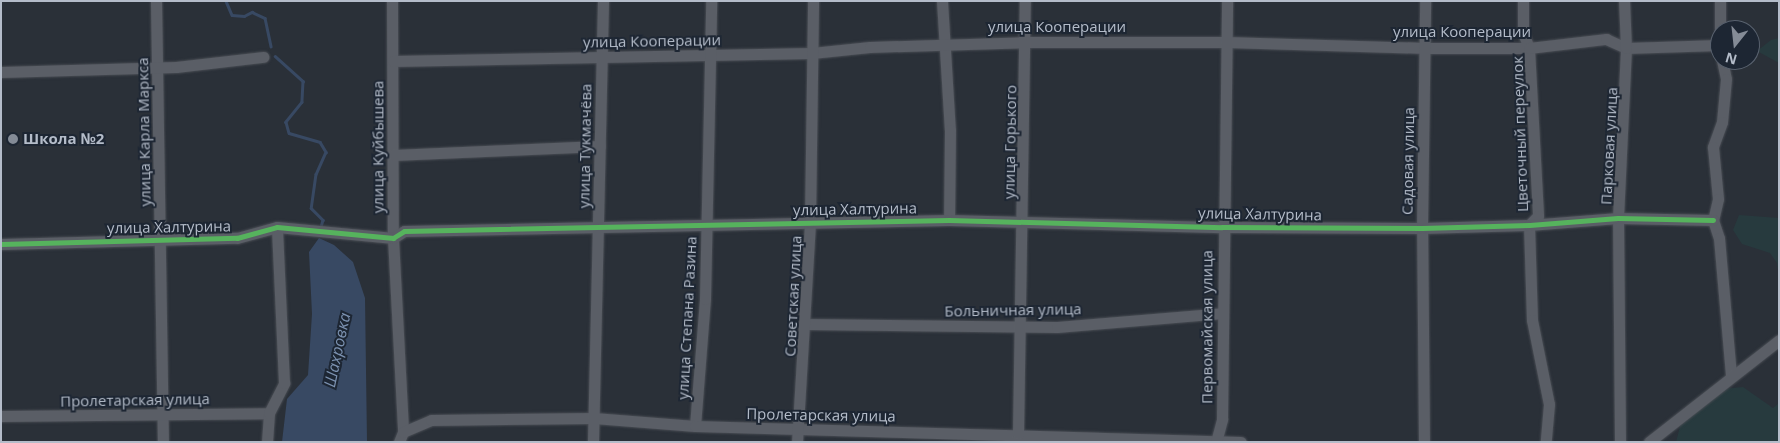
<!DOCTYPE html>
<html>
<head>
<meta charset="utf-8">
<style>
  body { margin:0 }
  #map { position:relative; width:1780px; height:443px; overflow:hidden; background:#2a3038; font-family:"Open Sans",sans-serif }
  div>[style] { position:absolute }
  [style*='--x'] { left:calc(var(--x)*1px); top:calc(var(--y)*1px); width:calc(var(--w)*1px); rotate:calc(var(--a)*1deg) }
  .green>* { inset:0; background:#273a3e }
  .water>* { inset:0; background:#384963 }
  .stream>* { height:2.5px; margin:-1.25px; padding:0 1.25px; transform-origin:1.25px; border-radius:1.25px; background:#384963 }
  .roads { filter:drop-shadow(0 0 1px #484c53) drop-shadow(0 0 1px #484c53) }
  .minor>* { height:11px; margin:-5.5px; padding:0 5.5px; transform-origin:5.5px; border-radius:5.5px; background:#5a5e66 }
  .cycleway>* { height:5px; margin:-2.5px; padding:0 2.5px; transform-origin:2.5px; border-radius:2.5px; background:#56b35d }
  .dots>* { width:14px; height:14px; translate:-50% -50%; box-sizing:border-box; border:2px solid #1d2633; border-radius:50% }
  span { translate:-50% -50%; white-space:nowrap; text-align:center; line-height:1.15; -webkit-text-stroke:4px #1d2633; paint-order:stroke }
  .street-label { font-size:15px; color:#b4bcc9 }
  .poi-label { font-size:15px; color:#b4bcc9; font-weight:700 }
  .left { translate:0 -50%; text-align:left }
  .water-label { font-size:16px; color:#7c92b1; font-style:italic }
  .frame { position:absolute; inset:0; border:2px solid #b4bcc9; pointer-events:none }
  .north { position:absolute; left:1710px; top:20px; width:50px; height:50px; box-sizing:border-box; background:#1d2633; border:1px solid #59626f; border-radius:50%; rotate:196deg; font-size:14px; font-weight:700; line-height:20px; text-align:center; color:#b4bcc9 }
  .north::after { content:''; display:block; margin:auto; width:18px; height:22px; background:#848b96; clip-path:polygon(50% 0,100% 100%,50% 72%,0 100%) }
</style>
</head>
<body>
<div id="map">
  <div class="green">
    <i style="clip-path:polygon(1779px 38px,1779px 63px,1757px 51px,1771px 40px)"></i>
    <i style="clip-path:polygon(1739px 215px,1779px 218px,1779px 278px,1777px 263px,1770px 253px,1742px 244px,1733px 230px)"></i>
    <i style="clip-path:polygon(1743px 387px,1773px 408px,1779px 403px,1779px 442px,1676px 442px,1682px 419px,1723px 389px)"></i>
  </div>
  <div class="water">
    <i style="clip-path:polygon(319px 238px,334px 245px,353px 262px,365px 298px,367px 442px,282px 442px,287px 399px,308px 375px,312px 314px,309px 252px)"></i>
  </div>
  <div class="stream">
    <i style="--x:226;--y:1;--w:15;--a:67"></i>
    <i style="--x:232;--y:15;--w:12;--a:5"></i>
    <i style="--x:244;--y:16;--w:9;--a:-27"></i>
    <i style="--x:252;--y:12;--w:14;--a:25"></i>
    <i style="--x:265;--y:18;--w:29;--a:78"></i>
    <i style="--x:275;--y:56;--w:38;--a:42"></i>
    <i style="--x:303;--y:81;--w:21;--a:93"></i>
    <i style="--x:302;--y:102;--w:26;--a:129"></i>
    <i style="--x:286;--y:122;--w:11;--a:75"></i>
    <i style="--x:289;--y:133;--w:32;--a:16"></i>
    <i style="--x:320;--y:142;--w:12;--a:59"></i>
    <i style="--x:326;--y:152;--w:24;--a:114"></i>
    <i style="--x:316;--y:174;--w:34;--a:98"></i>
    <i style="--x:311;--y:208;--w:17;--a:45"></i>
    <i style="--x:323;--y:220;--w:7;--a:106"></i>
  </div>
  <div class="roads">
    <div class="minor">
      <i style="--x:156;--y:1;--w:441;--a:89.1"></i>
      <i style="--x:392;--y:1;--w:237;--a:89.8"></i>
      <i style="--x:393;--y:238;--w:194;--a:87"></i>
      <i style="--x:403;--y:432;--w:11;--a:112"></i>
      <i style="--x:942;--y:1;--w:129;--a:86.5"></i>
      <i style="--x:950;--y:130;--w:90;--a:90.6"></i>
      <i style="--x:1523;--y:1;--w:32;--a:90"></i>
      <i style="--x:1523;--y:33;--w:16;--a:68"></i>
      <i style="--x:1529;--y:48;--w:168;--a:86.9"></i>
      <i style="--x:1538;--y:216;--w:13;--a:135"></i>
      <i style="--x:1529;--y:225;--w:95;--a:88.2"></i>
      <i style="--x:1532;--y:320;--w:86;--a:78.6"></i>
      <i style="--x:1549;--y:404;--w:38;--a:95"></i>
      <i style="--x:1720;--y:1;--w:48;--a:90"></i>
      <i style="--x:1722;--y:60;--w:19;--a:78"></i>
      <i style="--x:1726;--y:79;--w:43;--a:95.3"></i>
      <i style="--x:1722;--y:122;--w:27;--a:110"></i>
      <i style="--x:1713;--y:147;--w:52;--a:84.5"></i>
      <i style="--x:1718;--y:199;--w:22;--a:103"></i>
      <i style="--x:1713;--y:220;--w:19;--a:72"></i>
      <i style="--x:1719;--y:238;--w:139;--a:85"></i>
      <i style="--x:393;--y:61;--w:419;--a:-1.1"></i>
      <i style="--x:812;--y:53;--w:58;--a:-5.9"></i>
      <i style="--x:870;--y:47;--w:155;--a:-1.8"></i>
      <i style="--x:1025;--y:42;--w:201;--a:0"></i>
      <i style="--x:1226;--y:42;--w:199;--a:1.7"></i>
      <i style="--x:1425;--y:48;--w:104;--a:0"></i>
      <i style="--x:1529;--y:48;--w:78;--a:-6.7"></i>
      <i style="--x:1606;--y:39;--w:22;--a:24"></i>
      <i style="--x:1626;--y:48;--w:93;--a:-1.8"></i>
      <i style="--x:1;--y:72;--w:175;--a:-1.6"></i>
      <i style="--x:176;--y:67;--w:88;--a:-6.6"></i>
      <i style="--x:393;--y:155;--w:207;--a:-2.5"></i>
      <i style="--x:1;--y:244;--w:236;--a:-1.5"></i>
      <i style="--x:237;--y:238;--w:41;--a:-15.4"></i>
      <i style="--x:277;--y:227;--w:117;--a:5.4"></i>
      <i style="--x:393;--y:238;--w:13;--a:-32"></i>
      <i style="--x:404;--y:231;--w:545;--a:-1.16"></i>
      <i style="--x:949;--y:220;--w:273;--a:1.5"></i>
      <i style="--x:1222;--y:227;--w:200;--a:0.3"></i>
      <i style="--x:1422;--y:228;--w:107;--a:-1.6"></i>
      <i style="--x:1529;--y:225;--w:89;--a:-4.5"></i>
      <i style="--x:1618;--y:218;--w:95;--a:1.2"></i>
      <i style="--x:804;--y:324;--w:253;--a:0.7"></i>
      <i style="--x:1057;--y:327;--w:166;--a:-4.8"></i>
      <i style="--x:1;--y:416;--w:268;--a:-0.6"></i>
      <i style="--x:695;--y:426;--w:127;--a:-85.5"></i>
      <i style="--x:705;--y:299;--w:298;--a:-88.8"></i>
      <i style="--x:403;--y:432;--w:30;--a:-23"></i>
      <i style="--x:431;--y:420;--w:163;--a:-0.7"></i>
      <i style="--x:594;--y:418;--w:101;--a:4.5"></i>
      <i style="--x:695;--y:426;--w:546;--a:1.68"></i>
      <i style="--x:1018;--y:434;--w:433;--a:-89.1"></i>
      <i style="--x:267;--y:442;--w:29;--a:-86"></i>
      <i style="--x:269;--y:413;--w:34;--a:-63"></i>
      <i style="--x:284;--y:383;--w:156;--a:-92.6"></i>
      <i style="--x:593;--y:442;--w:441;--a:-88.7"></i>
      <i style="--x:797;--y:442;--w:220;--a:-86.6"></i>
      <i style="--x:810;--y:222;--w:221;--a:-89.2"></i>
      <i style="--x:1216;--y:442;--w:24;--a:-75"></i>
      <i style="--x:1222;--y:419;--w:418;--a:-89.3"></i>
      <i style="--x:1424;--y:442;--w:214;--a:-90.5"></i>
      <i style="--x:1422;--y:228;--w:227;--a:-89.2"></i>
      <i style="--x:1620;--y:442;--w:224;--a:-90.5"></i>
      <i style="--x:1618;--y:218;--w:170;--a:-87.3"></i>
      <i style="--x:1626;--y:48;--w:47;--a:-92.4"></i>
      <i style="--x:1649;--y:442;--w:165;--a:-38.1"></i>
    </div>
  </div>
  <div class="cycleway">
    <i style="--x:1;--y:244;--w:236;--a:-1.5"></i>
    <i style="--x:237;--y:238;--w:41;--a:-15.4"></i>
    <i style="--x:277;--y:227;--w:117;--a:5.4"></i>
    <i style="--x:393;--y:238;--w:13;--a:-32"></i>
    <i style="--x:404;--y:231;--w:545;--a:-1.16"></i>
    <i style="--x:949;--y:220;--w:273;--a:1.5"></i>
    <i style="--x:1222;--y:227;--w:200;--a:0.3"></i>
    <i style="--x:1422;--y:228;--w:107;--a:-1.6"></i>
    <i style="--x:1529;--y:225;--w:89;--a:-4.5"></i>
    <i style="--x:1618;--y:218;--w:95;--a:1.2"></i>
  </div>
  <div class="dots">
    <i style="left:13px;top:139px;background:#848b96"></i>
  </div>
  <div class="street-label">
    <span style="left:1057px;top:27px">улица Кооперации</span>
    <span style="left:1462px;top:32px">улица Кооперации</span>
    <span style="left:652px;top:41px;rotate:-1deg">улица Кооперации</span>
    <span style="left:144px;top:132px;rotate:-91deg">улица Карла Маркса</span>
    <span style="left:1520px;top:134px;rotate:-92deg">Цветочный переулок</span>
    <span style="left:1010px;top:142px;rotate:-89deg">улица Горького</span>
    <span style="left:585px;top:146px;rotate:-89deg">улица Тукмачёва</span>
    <span style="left:1609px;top:146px;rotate:-87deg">Парковая улица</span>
    <span style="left:378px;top:147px;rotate:-90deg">улица Куйбышева</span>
    <span style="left:1408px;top:161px;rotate:-89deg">Садовая улица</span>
    <span style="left:855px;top:209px;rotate:-1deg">улица Халтурина</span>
    <span style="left:1260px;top:214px;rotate:1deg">улица Халтурина</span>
    <span style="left:169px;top:227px;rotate:-1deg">улица Халтурина</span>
    <span style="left:793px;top:296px;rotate:-87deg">Советская улица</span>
    <span style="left:1013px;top:310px;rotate:-1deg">Больничная улица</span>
    <span style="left:687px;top:318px;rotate:-87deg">улица Степана Разина</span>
    <span style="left:1207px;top:327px;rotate:-90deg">Первомайская улица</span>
    <span style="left:135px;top:400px;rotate:-1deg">Пролетарская улица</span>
    <span style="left:821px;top:415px;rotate:1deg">Пролетарская улица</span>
  </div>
  <div class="poi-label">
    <span class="left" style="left:23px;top:139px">Школа №2</span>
  </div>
  <div class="water-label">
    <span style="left:337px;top:350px;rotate:-78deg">Шахровка</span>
  </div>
  <div class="frame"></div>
  <div class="north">N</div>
</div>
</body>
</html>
